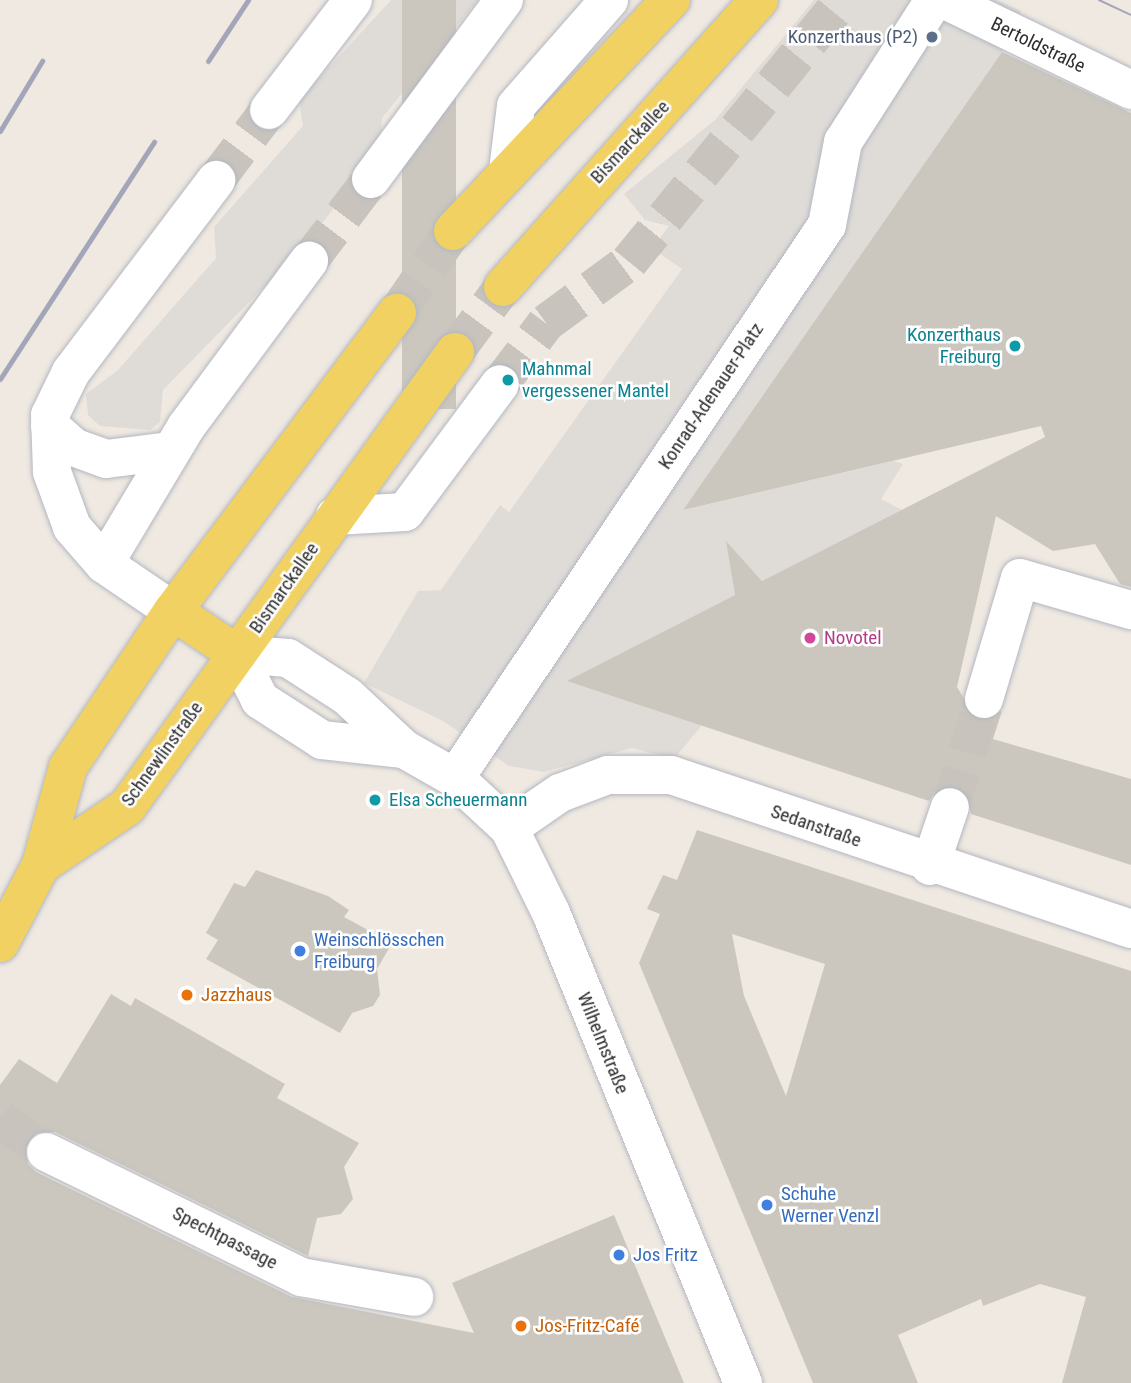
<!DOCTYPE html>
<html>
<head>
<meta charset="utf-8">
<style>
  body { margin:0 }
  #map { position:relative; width:1131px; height:1383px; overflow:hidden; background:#efe9e1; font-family:"Roboto Condensed",sans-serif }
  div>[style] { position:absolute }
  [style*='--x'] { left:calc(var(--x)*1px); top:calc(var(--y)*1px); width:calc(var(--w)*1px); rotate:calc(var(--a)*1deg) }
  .plaza>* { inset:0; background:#dfdcd8 }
  .building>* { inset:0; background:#cbc7bf; transform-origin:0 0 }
  .minor-tunnel>* { height:38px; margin-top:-19px; transform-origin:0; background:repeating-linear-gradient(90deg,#c8c4bd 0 38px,transparent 0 57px) }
  .major-tunnel>* { height:38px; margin-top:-19px; transform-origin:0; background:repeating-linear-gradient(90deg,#c8c4bd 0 38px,transparent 0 57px) }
  .roads { filter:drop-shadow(0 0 2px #b4b7c1) drop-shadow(0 0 2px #b4b7c1) }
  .minor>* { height:38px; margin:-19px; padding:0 19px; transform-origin:19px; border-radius:19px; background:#fff }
  .major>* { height:38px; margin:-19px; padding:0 19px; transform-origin:19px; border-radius:19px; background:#f2d163 }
  .tram>* { height:2px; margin:-1px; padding:0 1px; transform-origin:1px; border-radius:1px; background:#a3a6b8 }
  .rail>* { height:5px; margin:-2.5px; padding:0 2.5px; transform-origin:2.5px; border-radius:2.5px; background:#a3a6b8 }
  .dots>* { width:19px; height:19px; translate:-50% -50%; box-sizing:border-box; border:4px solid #fff; border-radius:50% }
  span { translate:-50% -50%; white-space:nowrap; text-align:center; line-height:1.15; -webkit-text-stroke:5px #fff; paint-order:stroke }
  .service-label { font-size:19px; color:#4e5e75 }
  .right { translate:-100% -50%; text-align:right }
  .street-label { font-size:19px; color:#2e2e2e }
  .culture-label { font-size:19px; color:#0d838f }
  .left { translate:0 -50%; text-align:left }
  .hotel-label { font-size:19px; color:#b23c85 }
  .shop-label { font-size:19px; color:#366cbe }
  .food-label { font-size:19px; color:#c56008 }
</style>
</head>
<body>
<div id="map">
  <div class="plaza">
    <i style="clip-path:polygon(391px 0,478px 0,382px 118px,380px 147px,308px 242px,163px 390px,160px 422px,150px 430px,100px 426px,88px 415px,86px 394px,118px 370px,216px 258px,214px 227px,303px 126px,299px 100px)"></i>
    <i style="clip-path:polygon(814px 0,997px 0,1021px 11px,1002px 52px,683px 510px,893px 461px,903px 464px,881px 499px,902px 510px,762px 581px,754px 572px,733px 584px,735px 595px,568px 681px,703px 724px,674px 759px,632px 748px,544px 772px,509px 766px,443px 721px,364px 683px,418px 591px,441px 590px,500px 505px,509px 512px,682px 269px,652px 248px,669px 226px,645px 220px,624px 194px,715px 120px)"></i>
  </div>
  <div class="building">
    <i style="left:402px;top:0;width:54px;height:409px"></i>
    <i style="clip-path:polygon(1002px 52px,1131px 113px,1131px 587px,1120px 584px,1095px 544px,1053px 551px,996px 516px,957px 687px,977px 720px,1002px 711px,993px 739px,1131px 779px,1131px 865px,971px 814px,967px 793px,956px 786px,936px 790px,929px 801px,567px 681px,735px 595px,726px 541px,762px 581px,1045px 437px,1041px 426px,683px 510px)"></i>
    <i style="clip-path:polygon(evenodd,697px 830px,1131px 971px,1131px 1383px,1062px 1383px,1086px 1297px,1040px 1284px,983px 1306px,981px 1299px,898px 1335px,918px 1383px,813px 1383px,639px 963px,660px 914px,647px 909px,663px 875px,677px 880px,697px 830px,732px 934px,825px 964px,786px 1096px,744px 996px,732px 934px)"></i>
    <i style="clip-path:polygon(256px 870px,328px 896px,349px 910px,344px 917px,392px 943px,377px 969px,380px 995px,373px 1006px,352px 1013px,340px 1033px,206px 959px,218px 940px,206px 933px,234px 883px,245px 887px)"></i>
    <i style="clip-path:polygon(111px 994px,131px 1006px,135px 998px,285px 1084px,277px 1098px,359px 1143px,344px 1167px,353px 1199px,341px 1214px,317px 1218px,308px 1256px,55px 1132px,34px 1134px,26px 1143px,28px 1164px,36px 1172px,292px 1297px,474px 1333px,452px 1283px,614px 1215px,684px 1383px,0 1383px,0 1085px,19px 1059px,57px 1083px)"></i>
  </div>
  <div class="minor-tunnel">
    <i style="--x:216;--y:180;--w:88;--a:-52.9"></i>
    <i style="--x:309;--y:261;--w:103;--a:-52.9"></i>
    <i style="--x:500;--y:384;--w:76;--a:-53"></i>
    <i style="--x:546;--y:323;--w:103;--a:-36.3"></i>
    <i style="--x:629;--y:262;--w:338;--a:-50.8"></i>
    <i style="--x:950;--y:807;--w:113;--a:-72.5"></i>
    <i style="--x:0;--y:1119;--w:57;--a:35.7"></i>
  </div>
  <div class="major-tunnel">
    <i style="--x:397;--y:313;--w:99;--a:-55.7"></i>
    <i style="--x:455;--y:352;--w:81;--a:-53.6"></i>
  </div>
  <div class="roads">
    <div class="minor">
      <i style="--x:945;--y:0;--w:207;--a:25.8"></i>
      <i style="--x:269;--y:110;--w:138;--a:-52.6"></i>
      <i style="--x:508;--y:171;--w:65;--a:-83"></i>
      <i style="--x:516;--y:106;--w:141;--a:-48.7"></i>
      <i style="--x:371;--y:179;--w:223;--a:-53.4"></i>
      <i style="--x:50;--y:426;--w:31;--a:42"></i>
      <i style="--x:73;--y:447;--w:35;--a:20"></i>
      <i style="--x:106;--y:459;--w:64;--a:-7.1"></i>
      <i style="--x:335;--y:516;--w:70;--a:-3.3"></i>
      <i style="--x:405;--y:512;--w:159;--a:-53.4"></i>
      <i style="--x:104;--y:564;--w:160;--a:-59.1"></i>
      <i style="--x:186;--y:427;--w:207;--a:-53.5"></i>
      <i style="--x:173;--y:611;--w:83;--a:-145.7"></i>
      <i style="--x:104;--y:564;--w:49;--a:-130.9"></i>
      <i style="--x:72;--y:527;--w:59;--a:-110"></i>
      <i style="--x:52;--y:472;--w:57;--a:-92"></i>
      <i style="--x:50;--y:415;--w:48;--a:-64"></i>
      <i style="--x:71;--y:372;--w:241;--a:-52.9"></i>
      <i style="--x:237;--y:654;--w:51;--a:4.5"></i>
      <i style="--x:288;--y:658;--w:70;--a:32.8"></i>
      <i style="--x:347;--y:696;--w:78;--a:42.9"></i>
      <i style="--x:404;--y:749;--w:59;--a:29.6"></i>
      <i style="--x:455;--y:778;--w:74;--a:42.8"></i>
      <i style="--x:509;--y:828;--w:95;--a:63.7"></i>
      <i style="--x:551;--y:913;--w:508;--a:67.78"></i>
      <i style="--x:237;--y:654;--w:51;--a:63.4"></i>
      <i style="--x:260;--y:700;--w:74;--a:32.8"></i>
      <i style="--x:322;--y:740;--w:82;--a:6.3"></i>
      <i style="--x:984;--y:699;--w:126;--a:-73.4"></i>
      <i style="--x:1020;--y:578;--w:116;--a:16.1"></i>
      <i style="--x:455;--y:778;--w:666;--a:-56.07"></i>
      <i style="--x:827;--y:225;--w:85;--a:-79.1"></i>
      <i style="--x:843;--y:142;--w:169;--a:-57.3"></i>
      <i style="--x:509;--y:828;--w:62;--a:-34.5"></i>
      <i style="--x:560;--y:793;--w:51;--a:-20.6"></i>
      <i style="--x:608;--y:775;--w:63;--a:0"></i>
      <i style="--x:671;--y:775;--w:485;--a:18.5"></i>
      <i style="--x:930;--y:866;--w:62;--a:-71.3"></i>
      <i style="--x:46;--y:1152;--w:284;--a:26.1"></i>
      <i style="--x:301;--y:1277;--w:115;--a:10"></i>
    </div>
    <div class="major">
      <i style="--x:453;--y:231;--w:318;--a:-46.7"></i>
      <i style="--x:503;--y:287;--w:385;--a:-48.3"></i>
      <i style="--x:173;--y:611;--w:77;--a:33.9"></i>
      <i style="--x:41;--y:865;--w:104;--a:-34"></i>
      <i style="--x:127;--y:807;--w:561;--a:-54.21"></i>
      <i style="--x:0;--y:943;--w:88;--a:-62.3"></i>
      <i style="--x:41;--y:865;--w:102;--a:-74.6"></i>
      <i style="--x:68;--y:767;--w:188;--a:-56.1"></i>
      <i style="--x:173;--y:611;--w:373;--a:-53.1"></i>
    </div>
  </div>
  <div class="tram">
    <i style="--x:1099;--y:0;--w:35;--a:25"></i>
  </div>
  <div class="rail">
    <i style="--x:208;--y:61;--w:73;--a:-56.7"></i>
    <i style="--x:0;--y:131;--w:82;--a:-59"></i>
    <i style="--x:0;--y:379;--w:283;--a:-57"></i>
  </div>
  <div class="dots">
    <i style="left:932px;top:37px;background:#5c6f8a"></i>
    <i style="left:1015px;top:346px;background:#0f9aa8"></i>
    <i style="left:508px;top:380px;background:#0f9aa8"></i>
    <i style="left:810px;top:638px;background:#d1479c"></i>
    <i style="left:375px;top:800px;background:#0f9aa8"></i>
    <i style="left:300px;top:951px;background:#3f7fe0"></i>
    <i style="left:187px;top:995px;background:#e8710a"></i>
    <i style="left:767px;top:1205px;background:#3f7fe0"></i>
    <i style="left:619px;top:1255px;background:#3f7fe0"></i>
    <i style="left:521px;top:1326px;background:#e8710a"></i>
  </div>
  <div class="service-label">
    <span class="right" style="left:918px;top:37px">Konzerthaus (P2)</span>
  </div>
  <div class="street-label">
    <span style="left:1038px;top:45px;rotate:26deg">Bertoldstraße</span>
    <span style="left:630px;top:142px;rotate:-47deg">Bismarckallee</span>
    <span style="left:711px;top:396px;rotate:-56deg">Konrad-Adenauer-Platz</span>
    <span style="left:284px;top:588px;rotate:-55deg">Bismarckallee</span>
    <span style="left:162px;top:754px;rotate:-54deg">Schnewlinstraße</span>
    <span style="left:816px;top:826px;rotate:19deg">Sedanstraße</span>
    <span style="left:603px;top:1043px;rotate:68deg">Wilhelmstraße</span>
    <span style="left:225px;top:1238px;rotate:27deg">Spechtpassage</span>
  </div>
  <div class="culture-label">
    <span class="right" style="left:1001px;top:346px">Konzerthaus<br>Freiburg</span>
    <span class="left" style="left:522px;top:380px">Mahnmal<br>vergessener Mantel</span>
    <span class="left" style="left:389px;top:800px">Elsa Scheuermann</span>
  </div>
  <div class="hotel-label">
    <span class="left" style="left:824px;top:638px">Novotel</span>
  </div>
  <div class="shop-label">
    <span class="left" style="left:314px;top:951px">Weinschlösschen<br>Freiburg</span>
    <span class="left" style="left:781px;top:1205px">Schuhe<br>Werner Venzl</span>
    <span class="left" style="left:633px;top:1255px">Jos Fritz</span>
  </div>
  <div class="food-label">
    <span class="left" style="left:201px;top:995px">Jazzhaus</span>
    <span class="left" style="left:535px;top:1326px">Jos-Fritz-Café</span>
  </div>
</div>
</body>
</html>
